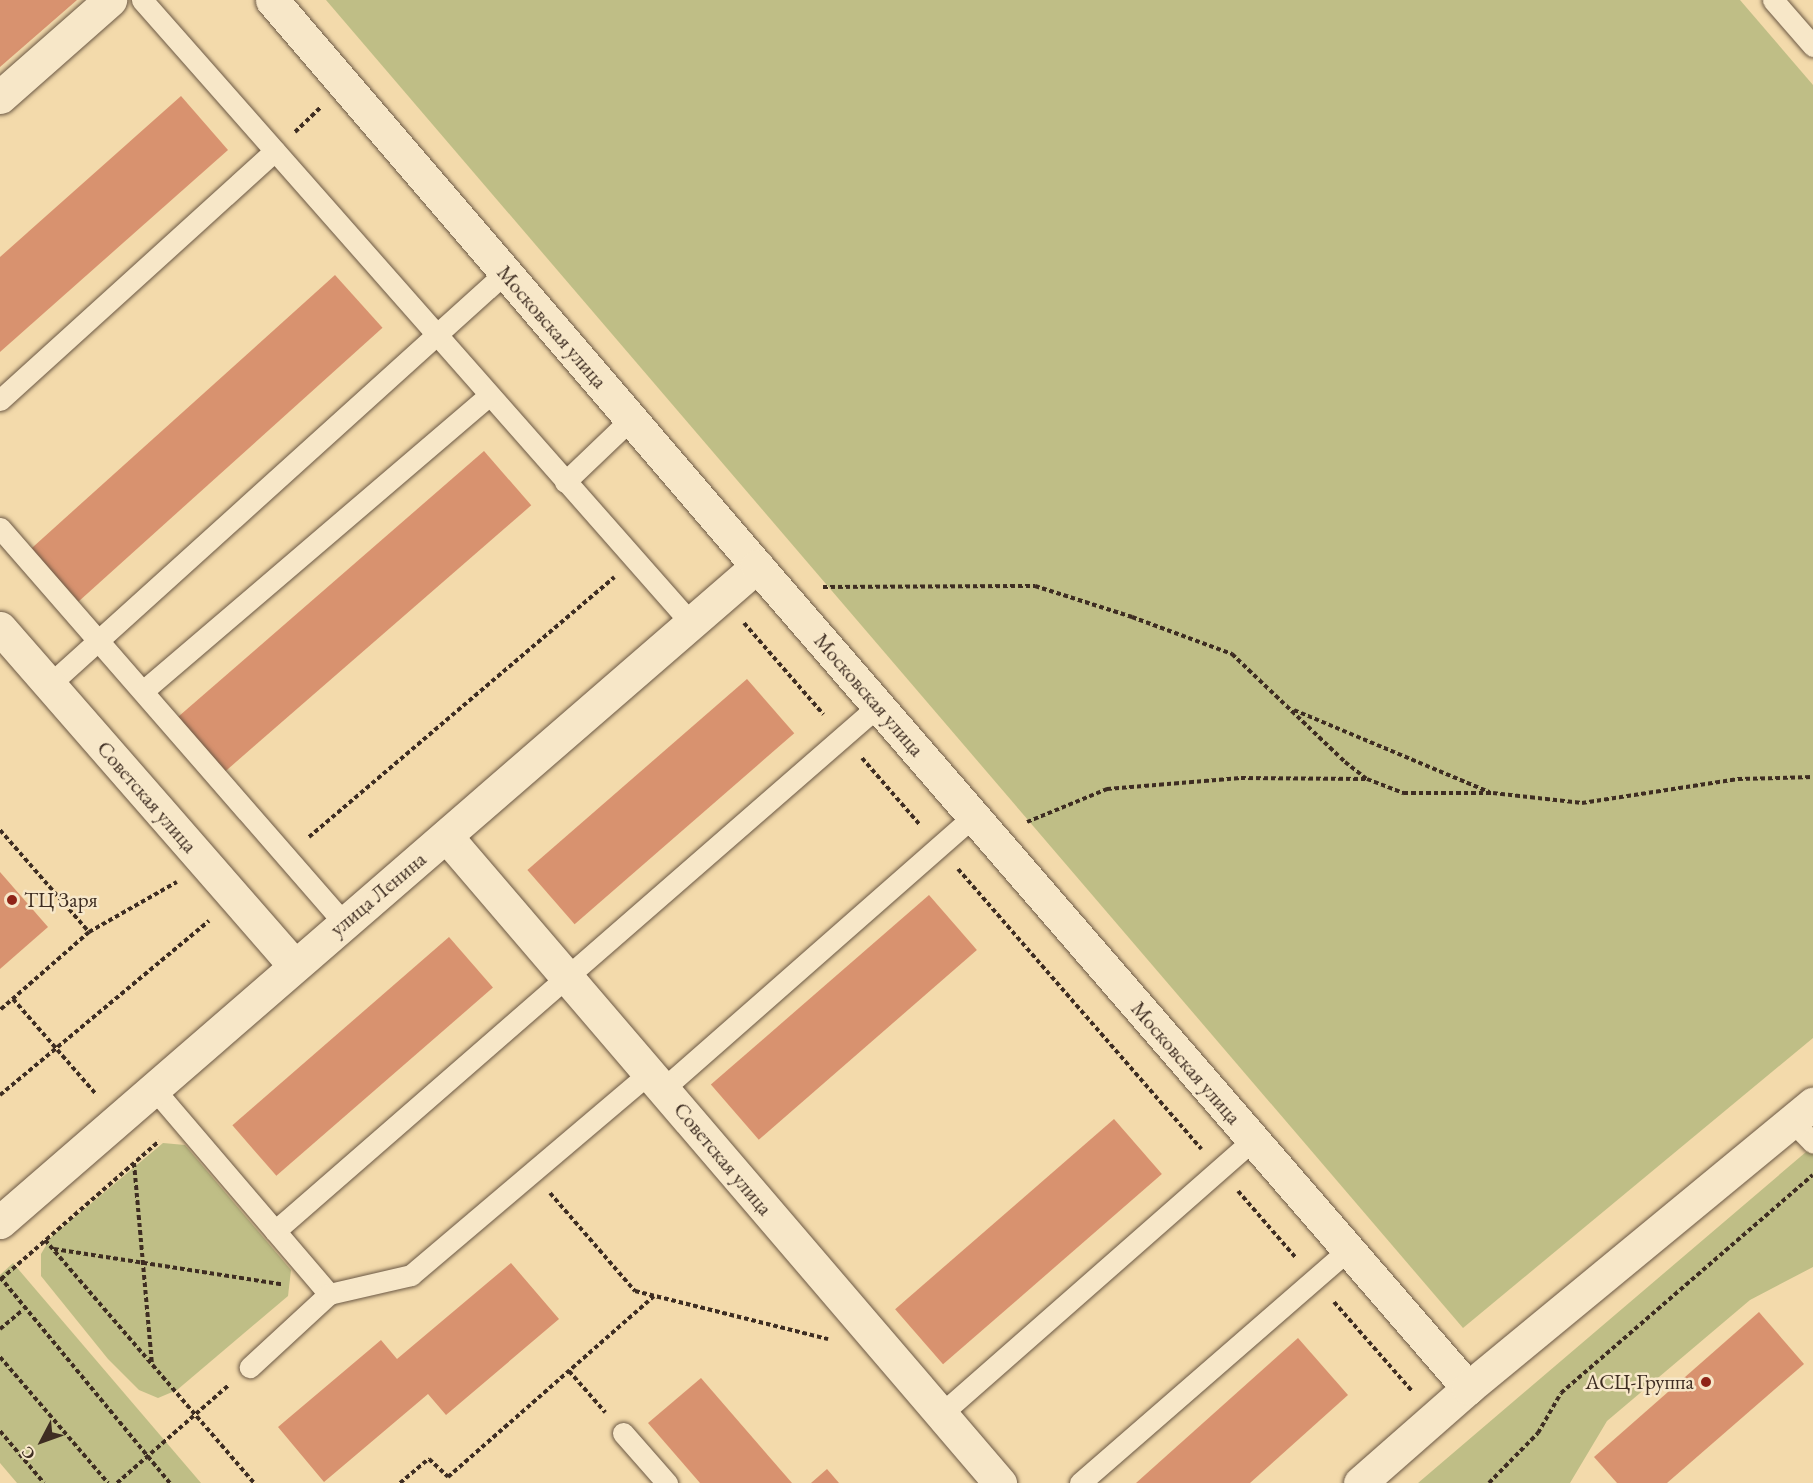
<!DOCTYPE html>
<html>
<head>
<meta charset="utf-8">
<style>
  body { margin:0 }
  #map { position:relative; width:1813px; height:1483px; overflow:hidden; background:#f3daab; font-family:"EB Garamond",serif }
  div>[style] { position:absolute }
  [style*='--x'] { left:calc(var(--x)*1px); top:calc(var(--y)*1px); width:calc(var(--w)*1px); rotate:calc(var(--a)*1deg) }
  .green>* { inset:0; background:#bfbe86 }
  .building>* { inset:0; background:#d8926f; transform-origin:0 0 }
  .path>* { height:4px; margin-top:-2px; transform-origin:0; background:repeating-linear-gradient(90deg,#3e2d22 0 4.5px,transparent 0 7.5px) }
  .roads { filter:drop-shadow(0 0 2px #6b5844) drop-shadow(0 0 2px #6b5844) }
  .service>* { height:21px; margin:-10.5px; padding:0 10.5px; transform-origin:10.5px; border-radius:10.5px; background:#f7e7c8 }
  .minor>* { height:33px; margin:-16.5px; padding:0 16.5px; transform-origin:16.5px; border-radius:16.5px; background:#f7e7c8 }
  .tertiary>* { height:33px; margin:-16.5px; padding:0 16.5px; transform-origin:16.5px; border-radius:16.5px; background:#f7e7c8 }
  .dots>* { width:16px; height:16px; translate:-50% -50%; box-sizing:border-box; border:3px solid #f7e7c8; border-radius:50% }
  span { translate:-50% -50%; white-space:nowrap; text-align:center; line-height:1.15; -webkit-text-stroke:5px #f7e7c8; paint-order:stroke }
  .street-label { font-size:21px; color:#3e2d22 }
  .poi-label { font-size:21px; color:#3e2d22 }
  .left { translate:0 -50%; text-align:left }
  .right { translate:-100% -50%; text-align:right }
  .north { position:absolute; left:12px; top:1411px; width:60px; height:60px; -webkit-text-stroke:4px #f7e7c8; paint-order:stroke; rotate:229deg; font-size:16px; font-weight:700; line-height:24px; text-align:center; color:#3e2d22 }
  .north::after { content:''; display:block; margin:auto; width:21px; height:27px; background:#3e2d22; clip-path:polygon(50% 0,100% 100%,50% 72%,0 100%) }
</style>
</head>
<body>
<div id="map">
  <div class="green">
    <i style="clip-path:polygon(326px 0,1740px 0,1813px 85px,1813px 1038px,1463px 1328px)"></i>
    <i style="clip-path:polygon(163px 1143px,185px 1145px,291px 1270px,288px 1296px,177px 1390px,158px 1398px,139px 1390px,108px 1359px,41px 1276px,41px 1254px,51px 1237px)"></i>
    <i style="clip-path:polygon(1813px 1146px,1813px 1267px,1750px 1300px,1607px 1421px,1570px 1483px,1418px 1483px)"></i>
    <i style="clip-path:polygon(13px 1263px,201px 1483px,17px 1483px,0 1463px,0 1275px)"></i>
  </div>
  <div class="building">
    <i style="clip-path:polygon(0 0,77px 0,0 67px)"></i>
    <i style="clip-path:polygon(181px 96px,228px 150px,0 352px,0 257px)"></i>
    <i style="left:335px;top:275px;width:71px;height:409px;rotate:48deg"></i>
    <i style="left:484px;top:451px;width:72px;height:409px;rotate:49deg"></i>
    <i style="left:747px;top:679px;width:72px;height:291px;rotate:49deg"></i>
    <i style="clip-path:polygon(0 872px,48px 927px,0 969px)"></i>
    <i style="left:929px;top:895px;width:73px;height:289px;rotate:49deg"></i>
    <i style="left:449px;top:937px;width:67px;height:287px;rotate:49deg"></i>
    <i style="left:1114px;top:1119px;width:73px;height:290px;rotate:49deg"></i>
    <i style="clip-path:polygon(511px 1263px,559px 1319px,446px 1415px,428px 1394px,324px 1482px,278px 1427px,381px 1340px,397px 1359px)"></i>
    <i style="clip-path:polygon(1759px 1312px,1804px 1364px,1667px 1483px,1617px 1483px,1594px 1457px)"></i>
    <i style="clip-path:polygon(1298px 1338px,1348px 1395px,1250px 1483px,1136px 1483px)"></i>
    <i style="clip-path:polygon(701px 1378px,792px 1483px,700px 1483px,648px 1423px)"></i>
    <i style="clip-path:polygon(827px 1469px,839px 1483px,811px 1483px)"></i>
  </div>
  <div class="path">
    <i style="--x:295;--y:132;--w:35;--a:-44"></i>
    <i style="--x:823;--y:587;--w:212;--a:-0.3"></i>
    <i style="--x:1035;--y:586;--w:102;--a:17.7"></i>
    <i style="--x:1132;--y:617;--w:107;--a:20.3"></i>
    <i style="--x:1232;--y:654;--w:156;--a:43.7"></i>
    <i style="--x:1345;--y:762;--w:28;--a:38"></i>
    <i style="--x:1367;--y:779;--w:40;--a:21"></i>
    <i style="--x:1404;--y:793;--w:89;--a:0"></i>
    <i style="--x:1493;--y:793;--w:90;--a:6.4"></i>
    <i style="--x:1582;--y:803;--w:158;--a:-8.7"></i>
    <i style="--x:1738;--y:779;--w:75;--a:-1.5"></i>
    <i style="--x:744;--y:623;--w:121;--a:49"></i>
    <i style="--x:1294;--y:710;--w:212;--a:22.8"></i>
    <i style="--x:862;--y:758;--w:89;--a:49.1"></i>
    <i style="--x:1027;--y:822;--w:87;--a:-22.4"></i>
    <i style="--x:1107;--y:789;--w:134;--a:-4.7"></i>
    <i style="--x:1241;--y:778;--w:125;--a:0.5"></i>
    <i style="--x:0;--y:830;--w:135;--a:48.9"></i>
    <i style="--x:89;--y:932;--w:118;--a:138.8"></i>
    <i style="--x:309;--y:837;--w:401;--a:-40.4"></i>
    <i style="--x:958;--y:869;--w:371;--a:49"></i>
    <i style="--x:89;--y:932;--w:101;--a:-29.6"></i>
    <i style="--x:13;--y:999;--w:125;--a:48.9"></i>
    <i style="--x:0;--y:1095;--w:272;--a:-39.8"></i>
    <i style="--x:134;--y:1163;--w:202;--a:84.9"></i>
    <i style="--x:1238;--y:1191;--w:89;--a:49.1"></i>
    <i style="--x:550;--y:1193;--w:130;--a:49.1"></i>
    <i style="--x:635;--y:1291;--w:199;--a:14"></i>
    <i style="--x:45;--y:1240;--w:321;--a:49.3"></i>
    <i style="--x:54;--y:1249;--w:230;--a:8.8"></i>
    <i style="--x:0;--y:1277;--w:267;--a:50.5"></i>
    <i style="--x:1;--y:1279;--w:210;--a:-41.1"></i>
    <i style="--x:1334;--y:1302;--w:118;--a:48.8"></i>
    <i style="--x:0;--y:1329;--w:30;--a:-40"></i>
    <i style="--x:0;--y:1357;--w:166;--a:49.4"></i>
    <i style="--x:569;--y:1371;--w:55;--a:48.7"></i>
    <i style="--x:0;--y:1431;--w:68;--a:49.8"></i>
    <i style="--x:117;--y:1483;--w:149;--a:-41.2"></i>
    <i style="--x:400;--y:1483;--w:38;--a:-40"></i>
    <i style="--x:429;--y:1459;--w:26;--a:43"></i>
    <i style="--x:448;--y:1477;--w:274;--a:-41.3"></i>
    <i style="--x:1489;--y:1483;--w:70;--a:-45.6"></i>
    <i style="--x:1538;--y:1433;--w:46;--a:-60.1"></i>
    <i style="--x:1561;--y:1393;--w:333;--a:-40.9"></i>
  </div>
  <div class="roads">
    <div class="service">
      <i style="--x:142;--y:0;--w:830;--a:48.61"></i>
      <i style="--x:1773;--y:0;--w:61;--a:49"></i>
      <i style="--x:0;--y:400;--w:371;--a:-42.2"></i>
      <i style="--x:565;--y:482;--w:91;--a:-43.7"></i>
      <i style="--x:0;--y:528;--w:524;--a:48.95"></i>
      <i style="--x:49;--y:685;--w:615;--a:-42.1"></i>
      <i style="--x:143;--y:691;--w:455;--a:-40.5"></i>
      <i style="--x:154;--y:1089;--w:270;--a:49.5"></i>
      <i style="--x:329;--y:1294;--w:108;--a:137.3"></i>
      <i style="--x:663;--y:1089;--w:412;--a:-41.3"></i>
      <i style="--x:1792;--y:1121;--w:30;--a:46"></i>
      <i style="--x:275;--y:1231;--w:800;--a:-41.04"></i>
      <i style="--x:329;--y:1294;--w:84;--a:-13"></i>
      <i style="--x:411;--y:1275;--w:312;--a:-40.3"></i>
      <i style="--x:941;--y:1414;--w:415;--a:-41.3"></i>
      <i style="--x:623;--y:1433;--w:67;--a:48.7"></i>
      <i style="--x:1080;--y:1483;--w:355;--a:-41"></i>
    </div>
    <div class="minor">
      <i style="--x:272;--y:0;--w:745;--a:49.41"></i>
      <i style="--x:0;--y:97;--w:147;--a:-41.4"></i>
      <i style="--x:0;--y:628;--w:447;--a:48.9"></i>
      <i style="--x:446;--y:836;--w:852;--a:49.43"></i>
      <i style="--x:1360;--y:1483;--w:144;--a:-41.3"></i>
    </div>
    <div class="tertiary">
      <i style="--x:0;--y:1222;--w:1002;--a:-40.91"></i>
      <i style="--x:757;--y:566;--w:1087;--a:49.14"></i>
      <i style="--x:1468;--y:1388;--w:447;--a:-39.5"></i>
    </div>
  </div>
  <div class="dots">
    <i style="left:12px;top:900px;background:#8f2418"></i>
    <i style="left:1706px;top:1382px;background:#8f2418"></i>
  </div>
  <div class="street-label">
    <span style="left:552px;top:327px;rotate:49deg">Московская улица</span>
    <span style="left:869px;top:695px;rotate:49deg">Московская улица</span>
    <span style="left:147px;top:797px;rotate:49deg">Советская улица</span>
    <span style="left:378px;top:894px;rotate:-40deg">улица Ленина</span>
    <span style="left:1186px;top:1063px;rotate:49deg">Московская улица</span>
    <span style="left:723px;top:1159px;rotate:50deg">Советская улица</span>
  </div>
  <div class="poi-label">
    <span class="left" style="left:24px;top:900px">ТЦ Заря</span>
    <span class="right" style="left:1694px;top:1382px">АСЦ-Группа</span>
  </div>
  <div class="north">С</div>
</div>
</body>
</html>
